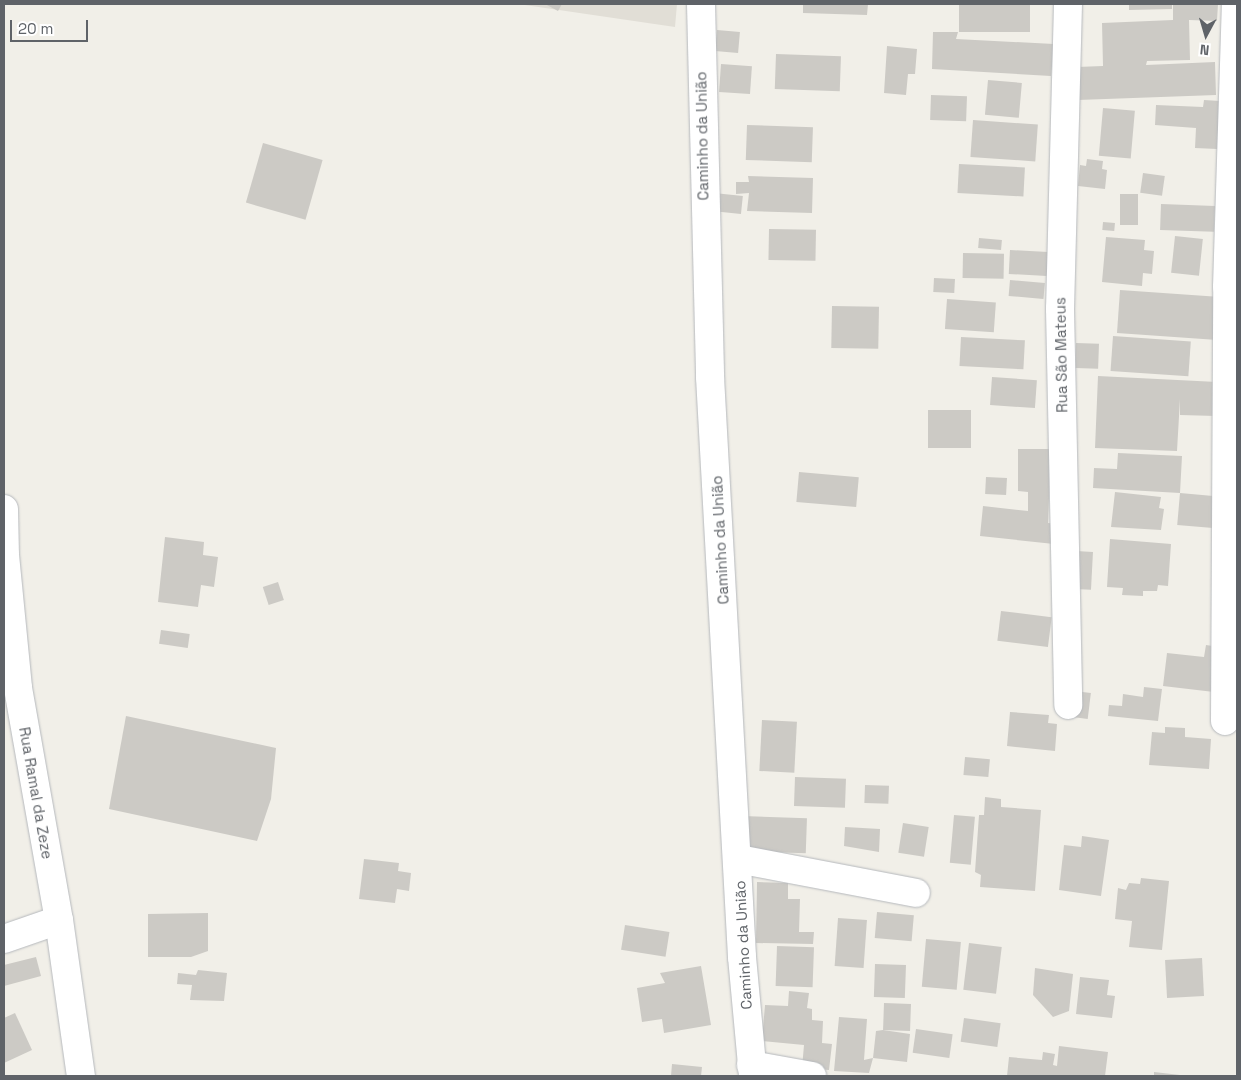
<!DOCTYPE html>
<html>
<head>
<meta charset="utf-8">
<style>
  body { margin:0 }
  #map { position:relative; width:1241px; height:1080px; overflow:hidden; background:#f1efe8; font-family:"Space Grotesk",sans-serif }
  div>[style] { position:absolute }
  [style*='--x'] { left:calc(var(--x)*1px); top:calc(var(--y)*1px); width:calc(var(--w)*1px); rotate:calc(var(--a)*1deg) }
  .education>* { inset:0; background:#e1ded6 }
  .building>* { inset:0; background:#cccac5; transform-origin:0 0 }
  .roads { filter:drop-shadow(0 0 1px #b5b8bc) drop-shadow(0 0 1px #b5b8bc) }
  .street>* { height:28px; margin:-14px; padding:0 14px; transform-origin:14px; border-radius:14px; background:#fff }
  span { translate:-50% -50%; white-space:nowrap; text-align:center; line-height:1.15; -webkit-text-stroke:4px #fff; paint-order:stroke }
  .street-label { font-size:15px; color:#5f6368 }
  .frame { position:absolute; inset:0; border:5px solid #5f6368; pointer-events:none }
  .north { position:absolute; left:1181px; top:10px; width:50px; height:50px; -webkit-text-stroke:4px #fff; paint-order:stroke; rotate:186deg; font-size:14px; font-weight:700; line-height:20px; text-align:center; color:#5f6368 }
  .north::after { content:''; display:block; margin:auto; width:18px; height:22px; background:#5f6368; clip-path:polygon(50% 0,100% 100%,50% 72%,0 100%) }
  .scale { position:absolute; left:10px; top:20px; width:78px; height:22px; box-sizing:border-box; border:2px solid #5f6368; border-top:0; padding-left:6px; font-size:15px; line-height:18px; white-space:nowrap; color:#5f6368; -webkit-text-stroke:4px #fff; paint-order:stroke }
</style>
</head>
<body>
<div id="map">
  <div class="education">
    <i style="clip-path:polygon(518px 4px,677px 4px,675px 27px)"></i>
  </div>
  <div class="building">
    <i style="clip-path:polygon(545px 4px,562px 4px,558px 11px)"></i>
    <i style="clip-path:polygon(803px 4px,868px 4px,867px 15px,803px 13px)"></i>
    <i style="left:959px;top:4px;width:71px;height:28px"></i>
    <i style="clip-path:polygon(1129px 4px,1172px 4px,1172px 9px,1129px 10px)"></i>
    <i style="clip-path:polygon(1173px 4px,1218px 4px,1217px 21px,1189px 20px,1190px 60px,1147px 61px,1146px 65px,1215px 62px,1216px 95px,1078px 100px,1077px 67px,1103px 66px,1102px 23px,1173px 20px)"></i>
    <i style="left:717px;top:30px;width:23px;height:21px;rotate:5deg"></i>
    <i style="clip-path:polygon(933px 32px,958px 32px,956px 39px,1054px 44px,1051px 76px,932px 69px)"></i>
    <i style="clip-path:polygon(887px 46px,917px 49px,915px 74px,908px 74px,906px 95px,884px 93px)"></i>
    <i style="left:776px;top:54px;width:65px;height:35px;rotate:2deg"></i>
    <i style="left:721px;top:64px;width:31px;height:28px;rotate:4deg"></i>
    <i style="left:988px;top:80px;width:34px;height:35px;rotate:5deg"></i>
    <i style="left:931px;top:95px;width:36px;height:25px;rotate:2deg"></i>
    <i style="clip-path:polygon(1204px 100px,1220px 101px,1217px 149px,1195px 148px,1196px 128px,1155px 125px,1156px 105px,1203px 107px)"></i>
    <i style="left:1103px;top:108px;width:32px;height:48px;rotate:5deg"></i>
    <i style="left:973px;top:120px;width:65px;height:37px;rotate:4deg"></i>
    <i style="left:747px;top:125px;width:66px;height:35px;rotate:2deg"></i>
    <i style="left:263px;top:143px;width:62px;height:62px;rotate:16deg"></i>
    <i style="clip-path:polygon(1087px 159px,1103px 161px,1102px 169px,1107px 170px,1105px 189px,1078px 186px,1080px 165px,1086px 166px)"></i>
    <i style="left:959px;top:164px;width:66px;height:29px;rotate:3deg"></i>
    <i style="left:1143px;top:173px;width:22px;height:20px;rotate:8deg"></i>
    <i style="clip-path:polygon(748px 176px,813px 178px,812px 213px,747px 211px,749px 193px,736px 194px,736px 182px,749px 182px)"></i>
    <i style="left:714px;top:193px;width:29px;height:18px;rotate:6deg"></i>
    <i style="left:1120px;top:194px;width:18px;height:31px"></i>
    <i style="left:1161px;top:204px;width:54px;height:26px;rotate:2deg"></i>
    <i style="left:1103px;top:222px;width:12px;height:8px;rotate:5deg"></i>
    <i style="left:769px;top:229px;width:47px;height:31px;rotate:1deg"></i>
    <i style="left:1175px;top:236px;width:28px;height:37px;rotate:6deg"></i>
    <i style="clip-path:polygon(1106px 237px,1145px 240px,1144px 250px,1154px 251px,1152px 274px,1143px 273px,1142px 286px,1102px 282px)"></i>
    <i style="left:979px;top:238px;width:23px;height:10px;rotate:5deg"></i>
    <i style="left:1010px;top:250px;width:38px;height:24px;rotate:3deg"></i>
    <i style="left:963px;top:253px;width:41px;height:25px;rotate:1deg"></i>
    <i style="left:934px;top:278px;width:21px;height:14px;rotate:3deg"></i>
    <i style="left:1010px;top:280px;width:35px;height:16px;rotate:5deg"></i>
    <i style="left:1120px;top:290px;width:97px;height:43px;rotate:4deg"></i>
    <i style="left:947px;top:299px;width:49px;height:30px;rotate:4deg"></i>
    <i style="left:832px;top:306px;width:47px;height:42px;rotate:1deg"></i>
    <i style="left:1113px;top:336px;width:78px;height:35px;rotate:4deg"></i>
    <i style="left:961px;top:337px;width:64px;height:29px;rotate:3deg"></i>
    <i style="left:1076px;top:343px;width:23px;height:25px;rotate:2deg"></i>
    <i style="clip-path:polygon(1098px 376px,1217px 382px,1216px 416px,1180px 415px,1180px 399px,1177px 451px,1095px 448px)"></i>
    <i style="left:992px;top:377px;width:45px;height:28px;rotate:4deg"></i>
    <i style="left:928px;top:410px;width:43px;height:38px"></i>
    <i style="clip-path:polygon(1018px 449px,1051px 449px,1048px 523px,1056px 524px,1054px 544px,980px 536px,983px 506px,1028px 511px,1028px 492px,1018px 491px)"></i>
    <i style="clip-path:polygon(1118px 453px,1182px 456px,1180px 493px,1093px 488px,1094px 468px,1117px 469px)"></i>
    <i style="left:799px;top:472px;width:60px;height:30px;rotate:5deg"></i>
    <i style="left:986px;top:477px;width:21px;height:17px;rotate:3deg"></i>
    <i style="clip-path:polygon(1115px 492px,1161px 497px,1159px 508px,1164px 509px,1161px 530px,1111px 527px)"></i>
    <i style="left:1180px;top:493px;width:36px;height:32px;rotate:5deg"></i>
    <i style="clip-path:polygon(165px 537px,204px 542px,203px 555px,218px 557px,214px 587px,201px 585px,198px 607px,158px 602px)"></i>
    <i style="clip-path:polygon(1110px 539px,1171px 544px,1168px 586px,1158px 585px,1157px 591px,1143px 591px,1143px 596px,1122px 595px,1123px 588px,1107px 587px)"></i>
    <i style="left:1076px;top:551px;width:17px;height:38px;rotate:3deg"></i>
    <i style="left:278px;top:582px;width:19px;height:16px;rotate:72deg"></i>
    <i style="left:1001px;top:611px;width:51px;height:30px;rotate:7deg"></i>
    <i style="left:161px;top:630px;width:29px;height:14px;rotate:8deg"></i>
    <i style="clip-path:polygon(1206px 645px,1219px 647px,1214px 692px,1163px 686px,1167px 653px,1204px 657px)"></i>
    <i style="clip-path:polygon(1144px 687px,1162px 689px,1158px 721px,1108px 716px,1109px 705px,1122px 706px,1123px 694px,1143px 697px)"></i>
    <i style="left:1074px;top:691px;width:17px;height:26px;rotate:7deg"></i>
    <i style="clip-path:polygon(1010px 712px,1049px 715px,1048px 723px,1057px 724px,1055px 751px,1007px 746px)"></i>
    <i style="clip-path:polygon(126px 716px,276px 748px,271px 799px,257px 841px,109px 809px)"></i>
    <i style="left:762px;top:720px;width:35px;height:51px;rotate:3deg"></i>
    <i style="clip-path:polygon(1165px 727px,1185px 728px,1185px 737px,1211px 739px,1209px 769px,1149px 765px,1152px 732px,1165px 733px)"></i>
    <i style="left:965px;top:757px;width:25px;height:18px;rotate:5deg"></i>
    <i style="left:795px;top:777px;width:51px;height:29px;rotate:2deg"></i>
    <i style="left:865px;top:785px;width:24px;height:18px;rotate:2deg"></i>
    <i style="clip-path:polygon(985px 797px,1001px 799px,1001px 807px,1041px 810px,1035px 891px,980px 887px,981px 875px,975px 872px,979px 815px,984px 815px)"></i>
    <i style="left:954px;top:815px;width:21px;height:48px;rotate:5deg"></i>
    <i style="left:742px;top:816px;width:65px;height:35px;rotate:2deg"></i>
    <i style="left:903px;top:823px;width:26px;height:30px;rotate:9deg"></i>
    <i style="clip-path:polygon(845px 827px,880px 829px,879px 852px,844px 846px)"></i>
    <i style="clip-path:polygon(1082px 836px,1109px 840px,1101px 896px,1059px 890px,1064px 845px,1081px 847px)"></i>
    <i style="clip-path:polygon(364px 859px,399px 863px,398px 871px,411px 873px,409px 891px,397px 889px,395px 903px,359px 899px)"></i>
    <i style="clip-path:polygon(1141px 878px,1169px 881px,1162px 950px,1129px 947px,1132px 921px,1115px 919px,1118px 888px,1126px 890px,1129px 883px,1140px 884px)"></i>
    <i style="clip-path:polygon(757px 882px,788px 883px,788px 899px,800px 899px,799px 932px,814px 932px,813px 944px,756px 943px)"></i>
    <i style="left:877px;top:912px;width:37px;height:26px;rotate:5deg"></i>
    <i style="clip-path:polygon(208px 913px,208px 951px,191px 957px,148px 957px,148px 914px)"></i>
    <i style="left:838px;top:918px;width:29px;height:48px;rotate:4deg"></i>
    <i style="left:625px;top:925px;width:45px;height:25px;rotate:9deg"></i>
    <i style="left:926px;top:939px;width:35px;height:48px;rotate:5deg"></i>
    <i style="left:969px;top:943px;width:33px;height:47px;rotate:7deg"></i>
    <i style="left:777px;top:946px;width:37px;height:40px;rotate:2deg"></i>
    <i style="clip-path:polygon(36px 957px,41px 976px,4px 986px,4px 965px)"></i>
    <i style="left:1202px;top:958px;width:38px;height:37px;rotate:87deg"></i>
    <i style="left:875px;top:964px;width:31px;height:33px;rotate:2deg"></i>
    <i style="clip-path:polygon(701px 966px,711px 1025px,664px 1033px,662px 1019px,642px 1022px,637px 988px,665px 983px,660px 973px)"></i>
    <i style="clip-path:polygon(1035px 968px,1073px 974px,1069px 1011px,1053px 1017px,1033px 995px)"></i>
    <i style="clip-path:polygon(198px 970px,227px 973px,224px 1001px,190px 1000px,192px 985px,177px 984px,178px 973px,196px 975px)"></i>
    <i style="clip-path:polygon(1080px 977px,1109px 980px,1107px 995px,1115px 996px,1112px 1018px,1076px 1014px)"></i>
    <i style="clip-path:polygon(789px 991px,809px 993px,807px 1008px,812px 1009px,812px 1020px,823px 1021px,822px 1043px,832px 1044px,829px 1070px,802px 1068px,804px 1045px,762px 1041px,765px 1005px,788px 1006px)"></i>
    <i style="left:884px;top:1003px;width:27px;height:27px;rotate:2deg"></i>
    <i style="clip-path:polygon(15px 1013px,32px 1050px,4px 1063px,4px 1018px)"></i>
    <i style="clip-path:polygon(839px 1017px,867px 1019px,864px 1060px,873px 1058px,869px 1073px,834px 1071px)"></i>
    <i style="left:964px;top:1018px;width:37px;height:24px;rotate:8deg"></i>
    <i style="left:916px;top:1029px;width:37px;height:24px;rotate:8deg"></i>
    <i style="clip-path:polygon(883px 1030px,910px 1034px,907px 1062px,873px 1058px,876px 1031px)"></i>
    <i style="clip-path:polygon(1059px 1046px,1108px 1052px,1105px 1076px,1007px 1076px,1009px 1057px,1042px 1060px,1043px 1052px,1055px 1054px,1053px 1065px,1057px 1066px)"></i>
    <i style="clip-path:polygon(672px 1064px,702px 1067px,701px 1076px,671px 1076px)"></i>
    <i style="clip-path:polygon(1154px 1072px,1180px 1075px,1180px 1076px,1154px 1076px)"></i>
  </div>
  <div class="roads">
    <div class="street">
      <i style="--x:701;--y:4;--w:373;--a:88.6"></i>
      <i style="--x:710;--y:377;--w:581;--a:86.84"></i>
      <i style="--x:742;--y:957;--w:120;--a:84.7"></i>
      <i style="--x:1068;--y:4;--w:305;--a:91.5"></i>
      <i style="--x:1060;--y:309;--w:396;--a:88.8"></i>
      <i style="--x:4;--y:509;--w:46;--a:88.8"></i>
      <i style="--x:5;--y:555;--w:134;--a:84.4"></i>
      <i style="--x:18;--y:688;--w:236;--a:80"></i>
      <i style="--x:59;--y:920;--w:158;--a:82"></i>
      <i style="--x:1225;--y:721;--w:434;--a:-89.7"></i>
      <i style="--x:1227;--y:287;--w:283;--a:-88.2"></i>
      <i style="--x:738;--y:859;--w:181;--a:10.8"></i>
      <i style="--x:4;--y:939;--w:58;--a:-19.1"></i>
      <i style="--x:751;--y:1065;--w:62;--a:10.2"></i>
    </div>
  </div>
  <div class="street-label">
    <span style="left:702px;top:136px;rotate:-91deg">Caminho da União</span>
    <span style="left:1061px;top:355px;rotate:-91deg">Rua São Mateus</span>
    <span style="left:720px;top:540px;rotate:-93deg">Caminho da União</span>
    <span style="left:36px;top:793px;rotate:80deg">Rua Ramal da Zeze</span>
    <span style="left:743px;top:945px;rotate:-93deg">Caminho da União</span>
  </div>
  <div class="frame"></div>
  <div class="north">N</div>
  <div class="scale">20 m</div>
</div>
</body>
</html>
